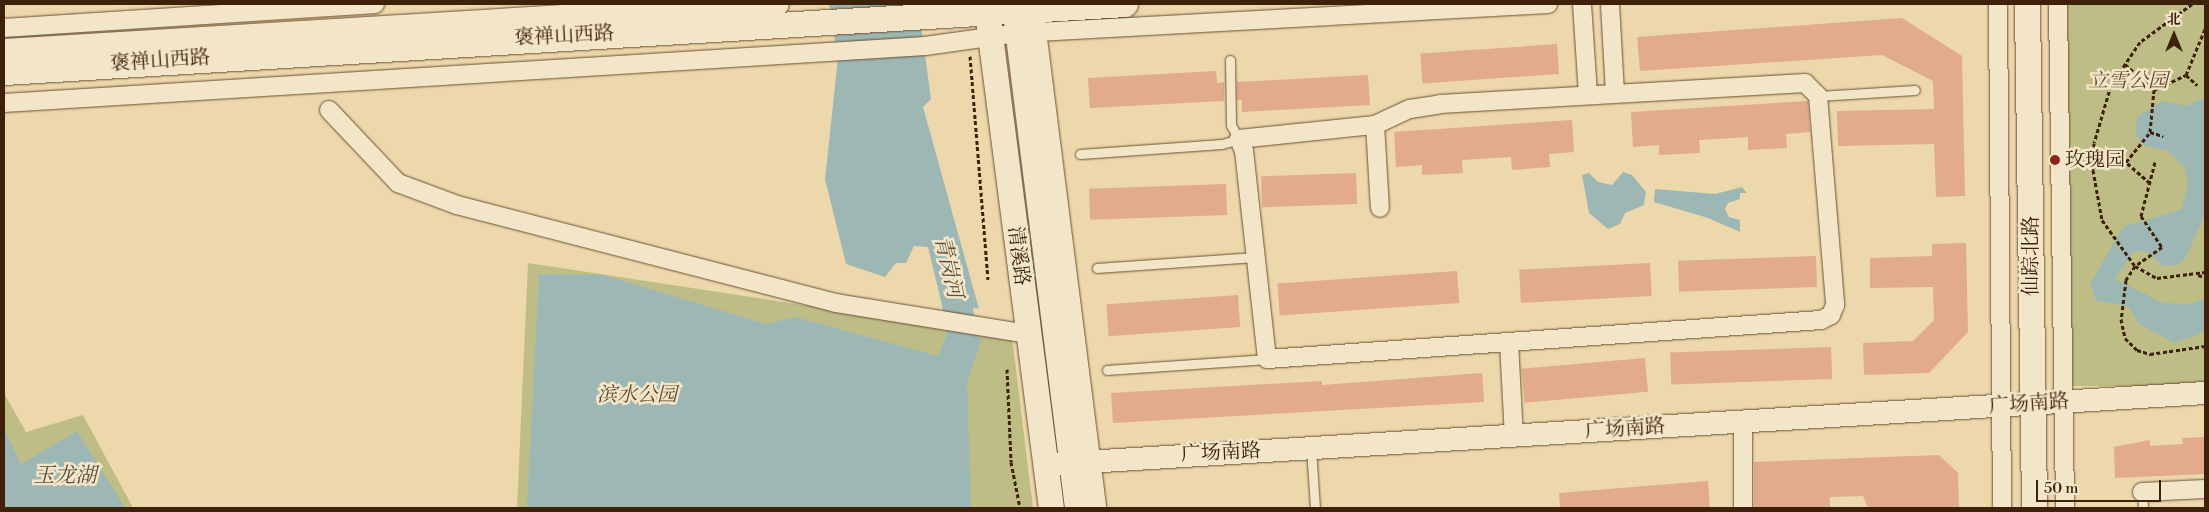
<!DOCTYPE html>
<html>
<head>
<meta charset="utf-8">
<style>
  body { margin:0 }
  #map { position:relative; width:2209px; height:512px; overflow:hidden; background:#edd8ab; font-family:"Libre Bodoni","Noto Serif SC",serif }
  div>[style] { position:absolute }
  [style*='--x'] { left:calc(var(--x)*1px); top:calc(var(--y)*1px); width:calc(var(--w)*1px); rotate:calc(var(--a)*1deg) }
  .green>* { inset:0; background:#bdbd85; transform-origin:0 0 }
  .water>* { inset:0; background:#9db8b4 }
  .river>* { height:30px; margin:-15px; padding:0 15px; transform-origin:15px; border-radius:15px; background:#9db8b4 }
  .building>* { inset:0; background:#e1ab8c; transform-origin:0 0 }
  .path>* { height:3px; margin-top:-1.5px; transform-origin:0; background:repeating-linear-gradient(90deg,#3f2109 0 4px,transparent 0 6.5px) }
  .roads { filter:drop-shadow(0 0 1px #6a4f32) drop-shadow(0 0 1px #6a4f32) }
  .service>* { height:9px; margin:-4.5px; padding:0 4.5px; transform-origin:4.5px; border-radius:4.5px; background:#f3e6c8 }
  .minor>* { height:18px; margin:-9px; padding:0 9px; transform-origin:9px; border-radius:9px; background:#f3e6c8 }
  .tertiary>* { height:22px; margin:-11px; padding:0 11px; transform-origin:11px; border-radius:11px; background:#f3e6c8 }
  .secondary>* { height:25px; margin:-12.5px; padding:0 12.5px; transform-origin:12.5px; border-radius:12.5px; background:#f3e6c8 }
  .dots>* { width:14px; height:14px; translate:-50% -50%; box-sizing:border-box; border:2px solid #f3e6c8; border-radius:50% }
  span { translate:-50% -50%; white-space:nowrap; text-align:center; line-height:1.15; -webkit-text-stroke:5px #f3e6c8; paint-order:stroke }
  .street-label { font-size:20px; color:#3f2109 }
  .park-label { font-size:20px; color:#5e4828; font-style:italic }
  .poi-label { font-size:20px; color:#3f2109 }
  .left { translate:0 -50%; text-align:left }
  .water-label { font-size:21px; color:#5b4e3c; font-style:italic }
  .frame { position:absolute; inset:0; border:5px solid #3f2109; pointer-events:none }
  .north { position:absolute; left:2149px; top:10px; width:50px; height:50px; -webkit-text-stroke:4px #f3e6c8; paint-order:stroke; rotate:0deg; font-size:14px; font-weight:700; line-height:20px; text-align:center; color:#3f2109 }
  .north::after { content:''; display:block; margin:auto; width:18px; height:22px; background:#3f2109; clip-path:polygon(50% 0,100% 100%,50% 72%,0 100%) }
  .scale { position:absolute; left:2036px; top:480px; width:125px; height:22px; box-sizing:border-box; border:2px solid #3f2109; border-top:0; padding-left:6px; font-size:15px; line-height:18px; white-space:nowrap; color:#3f2109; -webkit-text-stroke:4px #f3e6c8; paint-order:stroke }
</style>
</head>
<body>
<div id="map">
  <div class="green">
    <i style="left:2059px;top:4px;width:146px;height:382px"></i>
    <i style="clip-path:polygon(528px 263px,1012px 337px,1033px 508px,517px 508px)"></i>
    <i style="clip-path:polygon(4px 393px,26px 432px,83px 415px,133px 508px,4px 508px)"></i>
  </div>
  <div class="water">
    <i style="clip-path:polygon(829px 4px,918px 4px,931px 99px,923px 107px,979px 309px,941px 301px,928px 247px,914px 246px,906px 263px,896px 263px,885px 277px,846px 264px,825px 179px,838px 58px)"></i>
    <i style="clip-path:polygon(2205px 97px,2205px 214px,2186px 257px,2178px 265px,2164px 266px,2144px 251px,2134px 251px,2115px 279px,2163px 303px,2191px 304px,2205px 298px,2205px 332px,2174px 343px,2139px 324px,2128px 306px,2096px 301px,2090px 284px,2123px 227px,2182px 209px,2188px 183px,2184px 167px,2168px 151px,2143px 145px,2135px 133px,2138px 116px,2163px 101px,2187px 106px)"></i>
    <i style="clip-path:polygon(1623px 172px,1632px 175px,1646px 192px,1644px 205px,1625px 213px,1620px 224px,1608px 229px,1589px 213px,1582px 175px,1589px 173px,1598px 182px,1612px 185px)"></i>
    <i style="clip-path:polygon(1742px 187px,1747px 193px,1740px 193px,1740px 199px,1728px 203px,1725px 209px,1729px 217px,1740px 220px,1740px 232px,1708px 218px,1654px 202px,1655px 189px,1715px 194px)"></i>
    <i style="clip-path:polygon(539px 274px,604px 275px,766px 324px,795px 317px,938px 356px,947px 334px,982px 338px,967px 382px,971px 508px,527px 508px)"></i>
    <i style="clip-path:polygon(4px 429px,21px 464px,77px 431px,125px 508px,4px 508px)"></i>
  </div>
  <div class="river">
    <i style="--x:950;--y:264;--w:82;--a:80.2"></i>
    <i style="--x:964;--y:345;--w:32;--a:110"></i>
  </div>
  <div class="building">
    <i style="clip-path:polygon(1902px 18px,1962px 56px,1965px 196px,1936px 197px,1934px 144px,1838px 146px,1837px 111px,1934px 109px,1933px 81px,1882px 55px,1640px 71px,1637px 37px)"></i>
    <i style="left:1557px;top:44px;width:30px;height:137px;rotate:86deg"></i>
    <i style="clip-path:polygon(1216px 71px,1217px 83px,1224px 82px,1224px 101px,1090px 108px,1088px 78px)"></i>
    <i style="clip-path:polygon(1368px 75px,1370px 105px,1242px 112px,1242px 100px,1237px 100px,1237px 82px)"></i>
    <i style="clip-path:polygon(1808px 101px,1810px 132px,1786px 134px,1787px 148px,1748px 150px,1748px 137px,1699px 140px,1700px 153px,1659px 155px,1659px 145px,1633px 147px,1631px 112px)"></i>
    <i style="clip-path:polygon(1572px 120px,1574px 152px,1549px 154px,1550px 167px,1512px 170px,1511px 157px,1462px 160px,1463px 173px,1422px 175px,1422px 165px,1396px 167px,1394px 132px)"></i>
    <i style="left:1356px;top:173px;width:31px;height:95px;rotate:88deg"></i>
    <i style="left:1226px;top:184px;width:31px;height:137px;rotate:88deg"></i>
    <i style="clip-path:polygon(1966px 243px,1968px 332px,1929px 373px,1864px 375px,1863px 343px,1913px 341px,1934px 320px,1933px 287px,1870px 288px,1870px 258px,1932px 256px,1932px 244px)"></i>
    <i style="left:1816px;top:256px;width:31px;height:138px;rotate:88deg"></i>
    <i style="left:1650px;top:263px;width:33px;height:131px;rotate:87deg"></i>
    <i style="left:1457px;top:271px;width:32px;height:180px;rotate:86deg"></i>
    <i style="left:1238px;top:295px;width:32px;height:132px;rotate:86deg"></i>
    <i style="left:1831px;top:347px;width:32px;height:161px;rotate:88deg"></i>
    <i style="left:1645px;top:358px;width:34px;height:124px;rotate:85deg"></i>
    <i style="clip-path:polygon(1482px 373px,1484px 402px,1113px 423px,1111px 393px,1322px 381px,1322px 385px)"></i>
    <i style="clip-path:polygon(2205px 437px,2205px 474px,2115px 478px,2114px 447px,2150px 440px,2150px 446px,2183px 444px,2182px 438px)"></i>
    <i style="clip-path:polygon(1939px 455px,1958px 473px,1959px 508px,1868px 508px,1863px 496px,1830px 497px,1830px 507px,1819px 508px,1754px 508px,1754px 462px)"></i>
    <i style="clip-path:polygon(1708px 481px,1710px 508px,1560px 508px,1559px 493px)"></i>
  </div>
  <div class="path">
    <i style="--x:2192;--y:4;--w:64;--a:143.8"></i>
    <i style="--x:2140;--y:42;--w:52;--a:124"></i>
    <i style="--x:2111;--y:85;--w:60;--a:106.3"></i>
    <i style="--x:2094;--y:143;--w:27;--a:92"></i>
    <i style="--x:2093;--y:170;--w:51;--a:79.8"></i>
    <i style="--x:2102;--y:220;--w:57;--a:54.3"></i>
    <i style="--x:2135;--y:266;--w:25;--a:29"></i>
    <i style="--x:2157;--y:278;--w:48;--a:-7.1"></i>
    <i style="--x:970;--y:56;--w:224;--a:85.4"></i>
    <i style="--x:2125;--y:64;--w:39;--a:42"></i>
    <i style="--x:2186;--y:75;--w:15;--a:42"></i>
    <i style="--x:2150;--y:132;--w:14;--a:17"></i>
    <i style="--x:2155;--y:162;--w:56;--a:104.5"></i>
    <i style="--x:2141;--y:216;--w:37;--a:56"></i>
    <i style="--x:2162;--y:247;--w:33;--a:145"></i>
    <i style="--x:2135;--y:266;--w:17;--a:123"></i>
    <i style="--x:2126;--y:280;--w:39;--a:97"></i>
    <i style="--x:2121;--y:319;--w:19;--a:78"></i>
    <i style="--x:2125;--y:338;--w:17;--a:45"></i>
    <i style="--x:2137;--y:350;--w:14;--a:17"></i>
    <i style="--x:2150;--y:354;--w:56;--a:-8.3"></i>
    <i style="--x:2150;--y:183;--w:32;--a:-139"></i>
    <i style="--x:2126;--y:162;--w:38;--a:-51"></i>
    <i style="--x:2150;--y:132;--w:42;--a:-84.6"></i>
    <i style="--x:2154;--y:90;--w:35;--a:-25"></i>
    <i style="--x:2186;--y:75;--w:50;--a:-67.6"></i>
    <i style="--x:2198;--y:275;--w:7;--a:16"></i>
    <i style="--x:1007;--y:369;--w:93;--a:87.5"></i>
    <i style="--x:1011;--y:462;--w:47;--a:78.9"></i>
  </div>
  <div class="roads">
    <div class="service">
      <i style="--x:1818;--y:96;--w:97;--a:-3.5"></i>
      <i style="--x:1080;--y:154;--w:142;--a:-4"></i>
      <i style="--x:1222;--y:144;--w:18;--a:-16"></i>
      <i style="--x:1239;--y:139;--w:16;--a:-120"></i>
      <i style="--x:1231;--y:125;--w:65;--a:-90.9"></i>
      <i style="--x:1097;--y:268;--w:158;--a:-4"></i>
      <i style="--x:1107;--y:370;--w:160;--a:-3.9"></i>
      <i style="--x:1311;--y:448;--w:60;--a:86.2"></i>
      <i style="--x:2142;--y:492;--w:16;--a:86"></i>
    </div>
    <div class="minor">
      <i style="--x:1582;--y:4;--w:91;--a:86.2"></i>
      <i style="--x:1610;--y:4;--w:89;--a:86.8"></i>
      <i style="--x:1998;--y:4;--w:504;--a:89.55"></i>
      <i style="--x:2058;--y:4;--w:504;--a:89.2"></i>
      <i style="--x:1036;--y:23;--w:489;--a:82.8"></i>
      <i style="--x:4;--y:28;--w:372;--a:-3.7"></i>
      <i style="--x:1805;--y:83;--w:18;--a:45"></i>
      <i style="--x:1818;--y:96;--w:210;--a:85.3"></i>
      <i style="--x:1835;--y:305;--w:11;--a:112"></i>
      <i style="--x:1831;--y:315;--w:11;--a:153"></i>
      <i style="--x:1821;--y:320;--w:555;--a:175.97"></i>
      <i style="--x:1267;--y:359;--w:209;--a:-96.3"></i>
      <i style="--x:1244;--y:151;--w:13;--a:-113"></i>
      <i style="--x:1239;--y:139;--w:137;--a:-5.9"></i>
      <i style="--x:1375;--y:125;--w:38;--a:-25"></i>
      <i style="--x:1410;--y:109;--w:30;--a:-9"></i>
      <i style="--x:1440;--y:104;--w:366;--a:-3.3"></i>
      <i style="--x:4;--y:103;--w:923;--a:-3.54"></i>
      <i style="--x:925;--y:46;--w:95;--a:-7.9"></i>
      <i style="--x:1019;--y:33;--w:530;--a:-3.14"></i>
      <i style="--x:329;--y:110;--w:100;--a:46.6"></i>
      <i style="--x:398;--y:183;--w:63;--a:20.4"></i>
      <i style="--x:457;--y:205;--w:391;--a:14.5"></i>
      <i style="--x:836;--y:303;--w:194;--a:9.2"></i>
      <i style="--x:1375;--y:125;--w:83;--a:86.6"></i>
      <i style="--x:1509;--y:342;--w:94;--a:87"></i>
      <i style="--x:1743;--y:422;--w:86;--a:90"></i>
      <i style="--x:2142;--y:492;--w:63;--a:-2.7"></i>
    </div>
    <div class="tertiary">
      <i style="--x:1054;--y:464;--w:1153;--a:-3.53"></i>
    </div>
    <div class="secondary">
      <i style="--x:986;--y:4;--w:508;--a:82.65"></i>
      <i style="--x:1014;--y:4;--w:508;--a:82.87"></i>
      <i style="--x:2027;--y:4;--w:504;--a:89.2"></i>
      <i style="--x:4;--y:51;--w:773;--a:-3.48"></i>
      <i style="--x:4;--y:72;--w:1123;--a:-3.47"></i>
    </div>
  </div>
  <div class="dots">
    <i style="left:2055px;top:160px;background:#8f2418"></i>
  </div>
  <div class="street-label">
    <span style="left:564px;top:36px;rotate:-3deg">褒禅山西路</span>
    <span style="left:160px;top:61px;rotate:-4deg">褒禅山西路</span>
    <span style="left:1018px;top:256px;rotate:83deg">清溪路</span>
    <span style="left:2031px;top:256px;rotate:-90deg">仙踪北路</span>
    <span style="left:2029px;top:404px;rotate:-4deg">广场南路</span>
    <span style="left:1625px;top:429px;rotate:-4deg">广场南路</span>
    <span style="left:1221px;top:453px;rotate:-3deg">广场南路</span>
  </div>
  <div class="park-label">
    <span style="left:2128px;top:81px">立雪公园</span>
    <span style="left:637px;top:395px">滨水公园</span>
  </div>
  <div class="poi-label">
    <span class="left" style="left:2065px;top:160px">玫瑰园</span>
  </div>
  <div class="water-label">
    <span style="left:948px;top:267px;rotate:77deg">青岗河</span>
    <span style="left:65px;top:476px">玉龙湖</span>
  </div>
  <div class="frame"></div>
  <div class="north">北</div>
  <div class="scale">50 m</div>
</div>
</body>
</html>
